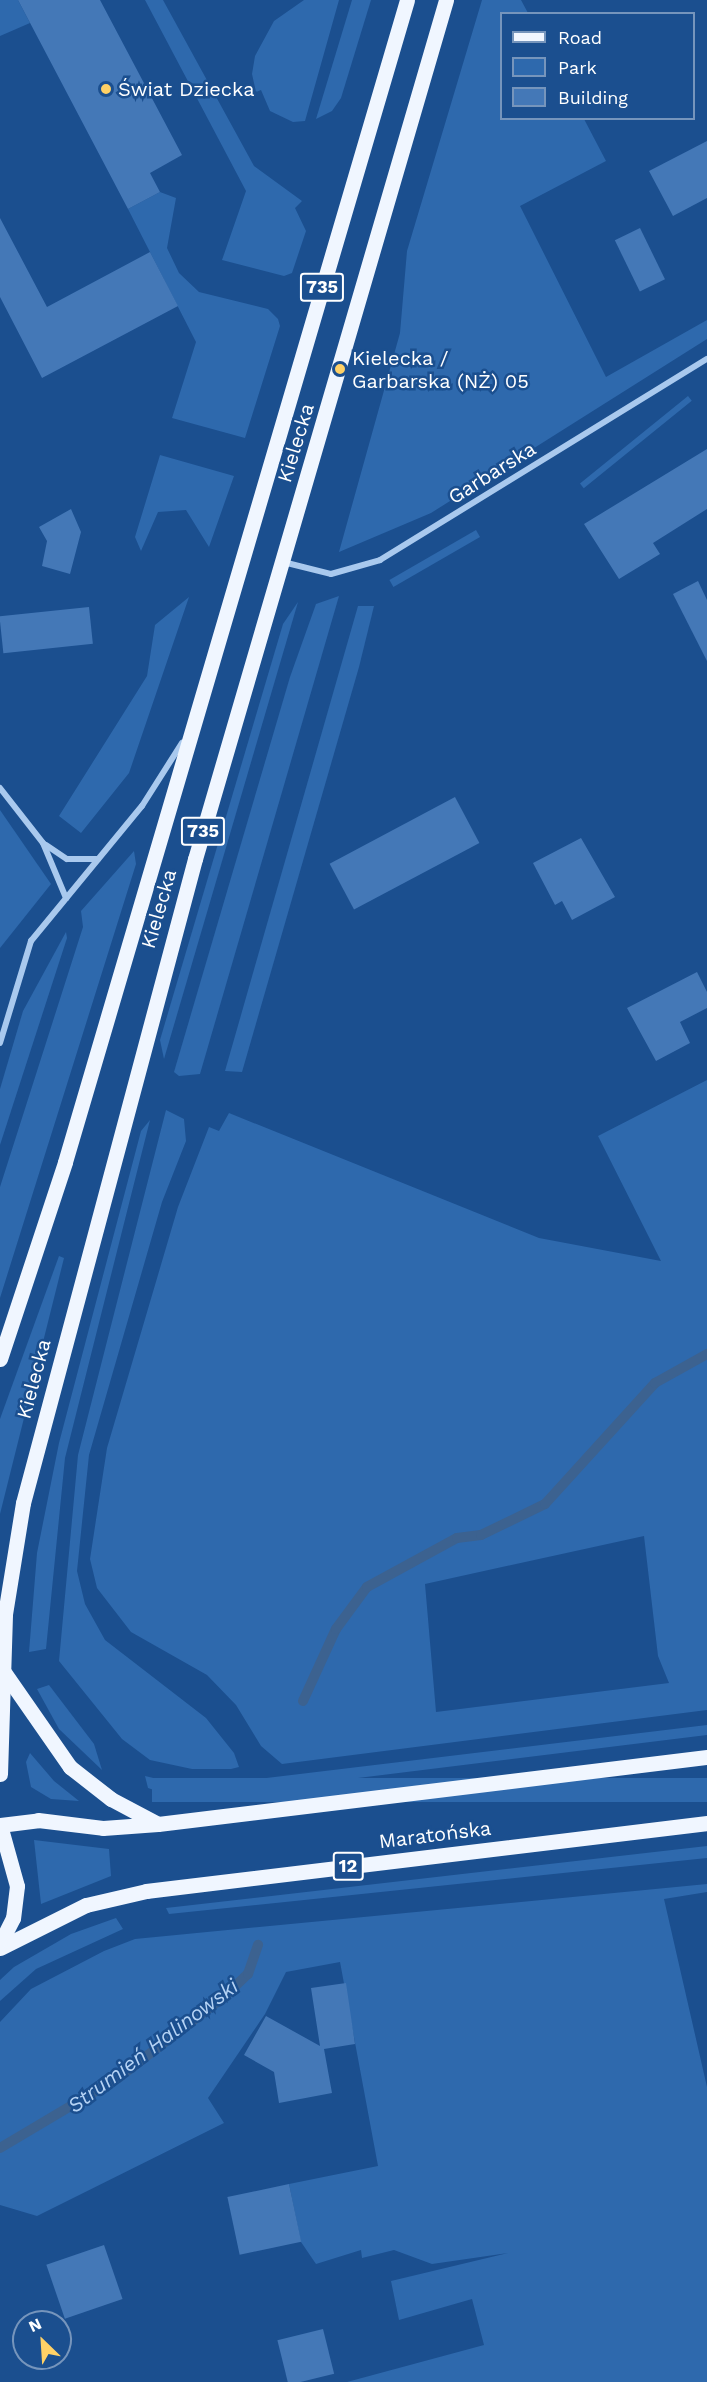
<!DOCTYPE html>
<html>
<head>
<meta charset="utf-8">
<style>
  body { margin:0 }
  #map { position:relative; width:707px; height:2382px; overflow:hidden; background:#1b4f8f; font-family:"Work Sans",sans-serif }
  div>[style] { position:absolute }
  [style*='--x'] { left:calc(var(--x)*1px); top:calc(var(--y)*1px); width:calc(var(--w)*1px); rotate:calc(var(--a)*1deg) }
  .green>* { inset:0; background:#2e69ad; transform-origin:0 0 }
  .stream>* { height:10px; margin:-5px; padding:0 5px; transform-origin:5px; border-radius:5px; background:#3c6290 }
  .building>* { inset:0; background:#4478b7; transform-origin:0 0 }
  .street>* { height:6px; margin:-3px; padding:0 3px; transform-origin:3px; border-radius:3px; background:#a9c9ee }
  .primary>* { height:15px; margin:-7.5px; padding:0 7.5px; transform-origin:7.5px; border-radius:7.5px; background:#f0f6ff }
  .dots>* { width:16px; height:16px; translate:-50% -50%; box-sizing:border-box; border:3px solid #1b4f8f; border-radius:50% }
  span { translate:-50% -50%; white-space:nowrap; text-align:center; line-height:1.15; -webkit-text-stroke:5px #1b4f8f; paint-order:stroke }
  .shield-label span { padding:2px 4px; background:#1b4f8f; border:2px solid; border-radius:4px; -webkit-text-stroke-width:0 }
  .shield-label { font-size:18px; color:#fff; font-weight:700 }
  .poi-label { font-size:20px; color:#fff }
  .left { translate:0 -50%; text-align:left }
  .street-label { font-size:20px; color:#fff }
  .water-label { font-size:21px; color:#b5d3f5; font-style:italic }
  .legend { position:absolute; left:500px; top:12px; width:195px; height:108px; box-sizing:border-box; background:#1b4f8f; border:2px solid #7695bc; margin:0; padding:8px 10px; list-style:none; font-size:18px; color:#fff }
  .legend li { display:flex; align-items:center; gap:12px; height:30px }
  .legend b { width:30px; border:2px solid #7695bc }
  .north { position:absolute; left:12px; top:2310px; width:60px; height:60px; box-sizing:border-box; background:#1b4f8f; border:2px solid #7695bc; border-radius:50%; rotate:335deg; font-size:16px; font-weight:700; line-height:24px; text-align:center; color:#fff }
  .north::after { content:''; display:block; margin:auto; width:21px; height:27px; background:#ffd166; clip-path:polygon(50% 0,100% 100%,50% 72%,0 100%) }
</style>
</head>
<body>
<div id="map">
  <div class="green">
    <i style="clip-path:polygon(0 0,18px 0,30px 23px,0 36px)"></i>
    <i style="clip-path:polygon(145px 0,163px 0,254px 166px,302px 201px,295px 208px,306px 231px,292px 273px,284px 276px,222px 260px,246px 191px)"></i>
    <i style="clip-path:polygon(304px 0,339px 0,305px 121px,293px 122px,270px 111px,261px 90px,256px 92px,252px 74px,255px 56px,274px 21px)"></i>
    <i style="clip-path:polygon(352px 0,371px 0,341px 98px,332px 111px,316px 119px)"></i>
    <i style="clip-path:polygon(482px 0,521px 0,528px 13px,502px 14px,502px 118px,584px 119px,606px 161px,520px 206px,606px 377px,707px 320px,707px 339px,431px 513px,339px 552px,400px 333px,407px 251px)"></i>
    <i style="clip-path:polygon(160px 192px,176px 198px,167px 248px,179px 273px,199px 292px,268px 309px,278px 319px,280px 326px,245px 438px,172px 418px,196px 342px,128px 209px)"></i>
    <i style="left:688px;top:396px;width:6px;height:139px;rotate:51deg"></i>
    <i style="clip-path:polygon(160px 455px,234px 476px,209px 547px,186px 510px,158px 512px,141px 551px,135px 537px)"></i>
    <i style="left:476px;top:530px;width:8px;height:100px;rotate:60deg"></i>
    <i style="clip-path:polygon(339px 596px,200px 1074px,179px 1076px,174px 1072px,290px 677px,316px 604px)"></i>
    <i style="clip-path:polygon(189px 597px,129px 773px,81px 833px,59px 816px,147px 676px,155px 625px)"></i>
    <i style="clip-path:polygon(298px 602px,164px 1059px,160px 1040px,283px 624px)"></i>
    <i style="clip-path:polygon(358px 606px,374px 606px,359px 667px,242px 1072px,225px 1071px)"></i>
    <i style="clip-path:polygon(0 810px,51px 884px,0 948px)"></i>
    <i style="clip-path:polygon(134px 851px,136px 864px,0 1298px,0 1187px,83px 927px,81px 911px)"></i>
    <i style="clip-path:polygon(66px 932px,67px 938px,0 1145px,0 1089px,23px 1011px)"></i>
    <i style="clip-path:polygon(evenodd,707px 1080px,707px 1710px,282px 1764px,261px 1746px,236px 1705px,207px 1675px,131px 1632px,97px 1588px,90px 1559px,107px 1448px,178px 1207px,209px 1127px,219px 1131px,229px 1113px,539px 1238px,661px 1261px,598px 1136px,707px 1080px,644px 1536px,658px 1656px,669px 1683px,436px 1712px,425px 1584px,644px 1536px)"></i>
    <i style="clip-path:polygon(166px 1110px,184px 1119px,186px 1141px,162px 1202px,89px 1455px,77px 1571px,85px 1604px,105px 1640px,206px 1718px,234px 1753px,239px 1767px,231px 1769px,192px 1769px,150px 1760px,122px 1739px,59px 1661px,78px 1455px)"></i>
    <i style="clip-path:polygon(150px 1120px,65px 1458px,46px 1649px,29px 1652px,37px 1553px,59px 1443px,141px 1131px)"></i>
    <i style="clip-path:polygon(59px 1256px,64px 1258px,0 1514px,0 1419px)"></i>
    <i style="clip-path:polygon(49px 1685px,94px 1744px,102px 1770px,59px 1729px,37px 1689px)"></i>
    <i style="clip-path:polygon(707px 1725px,707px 1735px,220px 1795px,157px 1791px,148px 1788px,145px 1776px,191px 1787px)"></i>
    <i style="clip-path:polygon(30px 1753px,54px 1781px,79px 1801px,51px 1799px,31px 1787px,26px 1762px)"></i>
    <i style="left:707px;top:1778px;width:24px;height:555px;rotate:90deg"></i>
    <i style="clip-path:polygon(34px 1840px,109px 1849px,111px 1876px,41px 1904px)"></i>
    <i style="clip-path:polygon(707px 1846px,707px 1858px,169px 1914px,166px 1908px)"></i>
    <i style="clip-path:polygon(707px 1884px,707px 1892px,664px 1899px,707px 2087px,707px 2382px,347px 2382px,484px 2345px,472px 2299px,399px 2320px,391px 2281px,508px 2253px,432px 2264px,394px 2250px,362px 2258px,361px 2250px,316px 2264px,301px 2242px,289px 2184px,378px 2166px,340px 1962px,286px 1972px,265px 2014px,208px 2098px,224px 2123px,37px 2216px,0 2205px,0 2022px,31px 1989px,104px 1951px,135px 1939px)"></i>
    <i style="clip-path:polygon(116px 1918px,123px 1929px,36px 1969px,0 2001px,0 1980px,14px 1967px,71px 1934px)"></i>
  </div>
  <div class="stream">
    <i style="--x:303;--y:1701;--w:79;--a:-65.4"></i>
    <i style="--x:336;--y:1629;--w:52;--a:-53.6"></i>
    <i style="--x:367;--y:1587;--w:102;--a:-28.6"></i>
    <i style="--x:457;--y:1538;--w:24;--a:-7"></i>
    <i style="--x:481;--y:1535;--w:71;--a:-25.8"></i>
    <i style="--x:545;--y:1504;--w:164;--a:-47.7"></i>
    <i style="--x:655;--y:1383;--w:60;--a:-29.1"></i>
    <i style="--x:0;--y:2148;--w:137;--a:-30.7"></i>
    <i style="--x:118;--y:2078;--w:136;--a:-37.5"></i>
    <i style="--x:226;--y:1995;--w:30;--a:-44"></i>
    <i style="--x:248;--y:1974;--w:31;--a:-71"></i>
  </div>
  <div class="building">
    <i style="clip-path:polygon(18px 0,100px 0,182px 155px,150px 173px,160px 192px,128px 209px)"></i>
    <i style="clip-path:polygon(707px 141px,707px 198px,673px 216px,649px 171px)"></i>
    <i style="clip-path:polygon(0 218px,47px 307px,150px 252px,178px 306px,42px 378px,0 297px)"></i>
    <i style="left:640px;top:228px;width:57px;height:28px;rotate:64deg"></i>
    <i style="clip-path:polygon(707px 449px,707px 509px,653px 543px,660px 554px,619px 579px,584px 524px)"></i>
    <i style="clip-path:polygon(71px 509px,81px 532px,70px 574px,42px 566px,47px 541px,39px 527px)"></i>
    <i style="clip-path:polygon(698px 581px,707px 600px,707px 661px,673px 594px)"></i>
    <i style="left:89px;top:607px;width:37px;height:90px;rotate:84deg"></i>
    <i style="left:455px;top:797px;width:52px;height:142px;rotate:62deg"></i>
    <i style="clip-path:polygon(581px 838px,615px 897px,572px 920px,562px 901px,555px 905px,533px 863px)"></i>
    <i style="clip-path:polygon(697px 972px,707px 992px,707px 1008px,680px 1022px,690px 1043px,656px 1061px,627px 1008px)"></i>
    <i style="clip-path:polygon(346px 1983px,355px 2044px,324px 2049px,332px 2093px,279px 2103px,274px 2072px,244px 2055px,266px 2016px,320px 2046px,311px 1988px)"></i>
    <i style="left:289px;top:2184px;width:59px;height:63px;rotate:78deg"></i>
    <i style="left:104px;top:2245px;width:57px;height:61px;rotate:71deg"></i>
    <i style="left:323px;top:2329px;width:46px;height:47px;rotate:76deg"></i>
  </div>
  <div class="street">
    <i style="--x:283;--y:562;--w:49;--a:14"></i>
    <i style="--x:331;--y:574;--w:51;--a:-15.9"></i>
    <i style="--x:380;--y:560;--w:384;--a:-31.6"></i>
    <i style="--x:0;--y:788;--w:70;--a:52"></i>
    <i style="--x:43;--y:843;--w:60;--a:67.3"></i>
    <i style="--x:46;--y:845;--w:25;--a:34"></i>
    <i style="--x:67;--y:859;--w:31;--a:0"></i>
    <i style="--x:0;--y:1043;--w:107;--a:-73.1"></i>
    <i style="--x:31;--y:941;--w:175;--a:-50.6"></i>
    <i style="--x:142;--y:806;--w:75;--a:-57.6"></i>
  </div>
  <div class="primary">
    <i style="--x:0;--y:1359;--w:207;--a:-71.7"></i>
    <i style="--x:65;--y:1162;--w:1211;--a:-73.6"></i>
    <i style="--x:4;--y:1672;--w:116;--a:55.2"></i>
    <i style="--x:70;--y:1767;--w:52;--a:38"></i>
    <i style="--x:111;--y:1799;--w:53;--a:28"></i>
    <i style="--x:0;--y:1774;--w:160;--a:-88.2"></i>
    <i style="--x:5;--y:1614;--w:112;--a:-80.8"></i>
    <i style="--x:23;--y:1503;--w:667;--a:-75.05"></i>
    <i style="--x:195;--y:859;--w:895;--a:-73.71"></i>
    <i style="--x:0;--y:1825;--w:38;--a:-7"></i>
    <i style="--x:38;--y:1820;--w:65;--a:7"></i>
    <i style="--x:103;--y:1828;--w:55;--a:-4.2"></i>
    <i style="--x:158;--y:1824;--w:553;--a:-6.96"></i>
    <i style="--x:0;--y:1825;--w:63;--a:74.4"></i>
    <i style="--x:17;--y:1886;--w:32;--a:97"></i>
    <i style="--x:13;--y:1918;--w:28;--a:117"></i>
    <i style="--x:0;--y:1948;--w:96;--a:-26.6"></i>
    <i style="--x:86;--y:1905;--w:62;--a:-13.1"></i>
    <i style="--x:146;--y:1891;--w:565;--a:-6.91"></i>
  </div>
  <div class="dots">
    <i style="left:106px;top:89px;background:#ffd166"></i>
    <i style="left:340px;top:369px;background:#ffd166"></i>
  </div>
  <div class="shield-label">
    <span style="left:322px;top:287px">735</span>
    <span style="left:203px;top:831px">735</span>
    <span style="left:348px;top:1866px">12</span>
  </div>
  <div class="poi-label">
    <span class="left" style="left:118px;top:89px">Świat Dziecka</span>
    <span class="left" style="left:352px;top:370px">Kielecka /<br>Garbarska (NŻ) 05</span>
  </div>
  <div class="street-label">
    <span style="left:296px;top:443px;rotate:-73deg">Kielecka</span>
    <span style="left:492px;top:473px;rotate:-32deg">Garbarska</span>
    <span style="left:159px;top:909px;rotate:-74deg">Kielecka</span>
    <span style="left:34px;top:1379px;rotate:-75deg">Kielecka</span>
    <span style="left:435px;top:1835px;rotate:-7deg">Maratońska</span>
  </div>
  <div class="water-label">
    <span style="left:153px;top:2046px;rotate:-37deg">Strumień Halinowski</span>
  </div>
  <ul class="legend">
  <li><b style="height:8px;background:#f0f6ff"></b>Road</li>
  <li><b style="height:16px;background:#2e69ad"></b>Park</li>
  <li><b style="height:16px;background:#4478b7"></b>Building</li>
  </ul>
  <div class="north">N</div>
</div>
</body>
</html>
